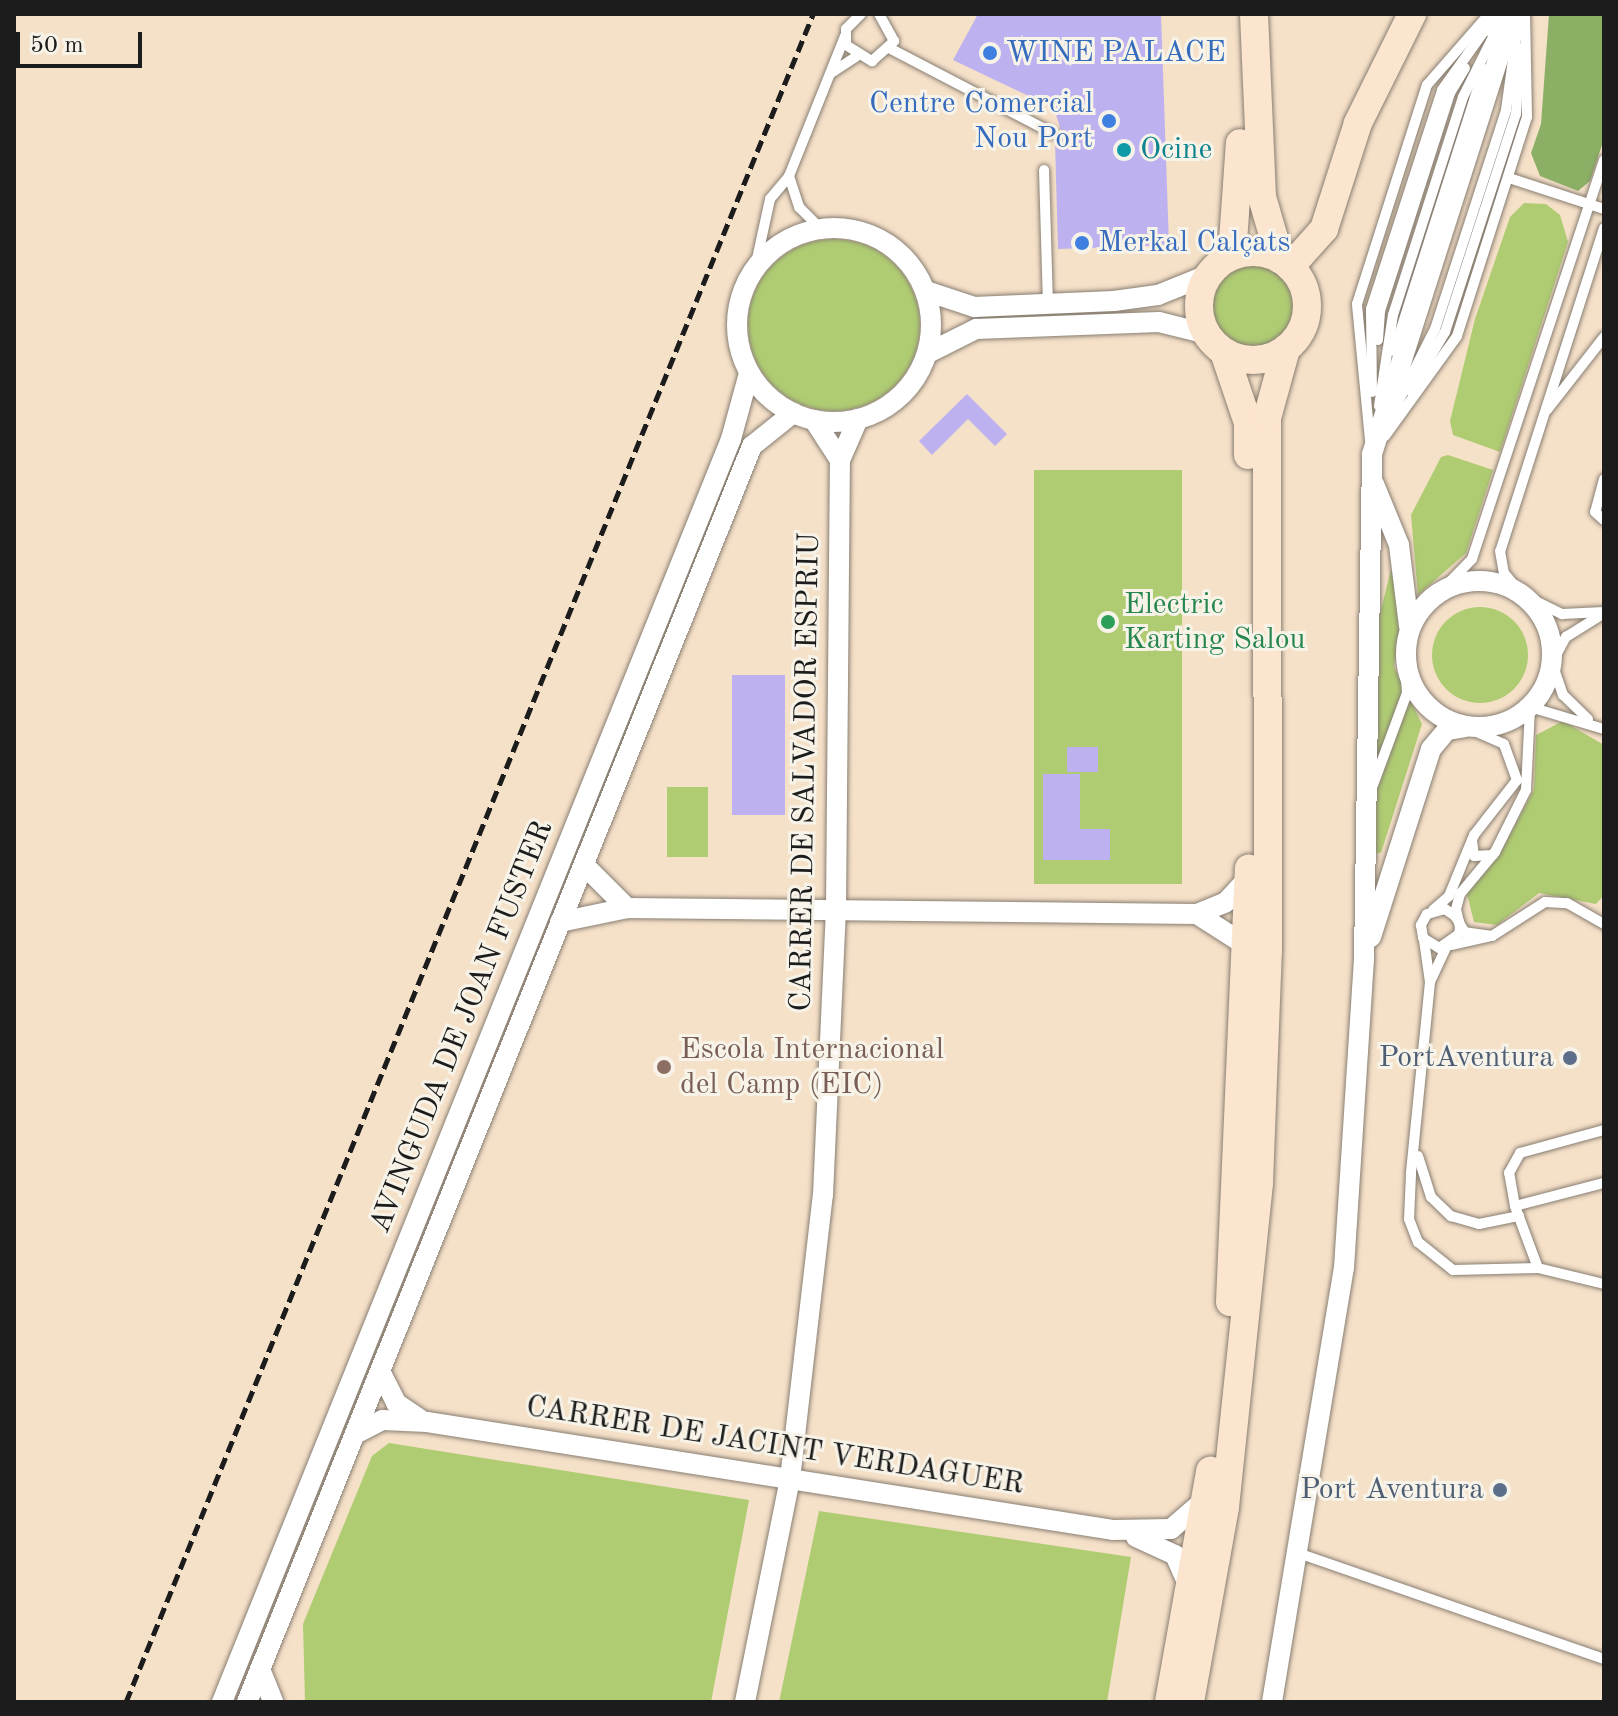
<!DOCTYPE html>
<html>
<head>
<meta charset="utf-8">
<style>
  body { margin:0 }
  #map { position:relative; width:1618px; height:1716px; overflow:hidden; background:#f5e0c8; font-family:"Old Standard TT",serif }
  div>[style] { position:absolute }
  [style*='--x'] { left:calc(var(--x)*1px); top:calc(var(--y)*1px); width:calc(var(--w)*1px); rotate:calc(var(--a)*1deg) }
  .green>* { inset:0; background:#afcc73; transform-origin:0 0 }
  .round { border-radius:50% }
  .forest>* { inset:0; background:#8bb065 }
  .building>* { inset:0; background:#beb1ef; transform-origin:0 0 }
  .roads { filter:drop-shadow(0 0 2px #887e72) drop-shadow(0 0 2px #887e72) }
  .lane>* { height:10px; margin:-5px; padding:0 5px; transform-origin:5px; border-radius:5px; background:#fff }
  .street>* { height:20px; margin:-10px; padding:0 10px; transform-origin:10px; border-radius:10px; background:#fff }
  .street>.ring { margin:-10px; padding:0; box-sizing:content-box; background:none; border:20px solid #fff; border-radius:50% }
  .secondary>* { height:28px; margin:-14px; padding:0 14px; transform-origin:14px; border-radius:14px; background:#fce5cf }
  .secondary>.ring { margin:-14px; padding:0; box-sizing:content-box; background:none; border:28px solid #fce5cf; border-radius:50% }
  .rail>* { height:5px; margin-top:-2.5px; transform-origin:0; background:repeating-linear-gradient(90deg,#1c1c1c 0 12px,transparent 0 18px) }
  .dots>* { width:22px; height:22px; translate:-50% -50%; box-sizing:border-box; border:4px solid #f7f3e8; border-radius:50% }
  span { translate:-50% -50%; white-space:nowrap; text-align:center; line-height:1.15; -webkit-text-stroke:6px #f7f3e8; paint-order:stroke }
  .shop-label { font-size:30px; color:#366cbe }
  .left { translate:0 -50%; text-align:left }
  .right { translate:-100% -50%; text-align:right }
  .culture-label { font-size:30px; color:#0d838f }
  .leisure-label { font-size:30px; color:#27864d }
  .street-label { font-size:30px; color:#1c1c1c }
  .education-label { font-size:30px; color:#785e54 }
  .service-label { font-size:30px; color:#4e5e75 }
  .frame { position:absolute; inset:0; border:16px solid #1c1c1c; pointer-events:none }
  .scale { position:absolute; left:16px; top:32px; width:126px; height:36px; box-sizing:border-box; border:4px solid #1c1c1c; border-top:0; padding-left:10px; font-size:24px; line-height:28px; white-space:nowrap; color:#1c1c1c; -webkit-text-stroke:6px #f7f3e8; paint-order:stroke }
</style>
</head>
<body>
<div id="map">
  <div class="green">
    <i style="clip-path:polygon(1524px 203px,1546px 204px,1560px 215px,1568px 242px,1500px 452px,1453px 435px,1450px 421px,1475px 319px,1510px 217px)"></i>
    <i class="round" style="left:748px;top:239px;width:172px;height:172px"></i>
    <i class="round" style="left:1211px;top:264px;width:84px;height:84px"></i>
    <i style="clip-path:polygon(1448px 455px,1493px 470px,1466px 553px,1418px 595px,1411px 515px,1441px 457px)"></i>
    <i style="left:1034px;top:470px;width:148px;height:414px"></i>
    <i style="clip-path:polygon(1391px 569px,1401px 618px,1394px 667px,1422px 724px,1381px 853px,1373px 853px,1379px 618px)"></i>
    <i class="round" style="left:1432px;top:607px;width:96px;height:96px"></i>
    <i style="clip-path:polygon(1563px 721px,1604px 745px,1604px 895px,1596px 904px,1539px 893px,1497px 925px,1474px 922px,1467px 894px,1500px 854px,1534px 789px,1536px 735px)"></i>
    <i style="left:667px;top:787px;width:41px;height:70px"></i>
    <i style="clip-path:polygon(389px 1443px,749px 1500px,711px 1702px,305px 1702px,303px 1624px,372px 1456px)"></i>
    <i style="clip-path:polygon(819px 1511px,1131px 1557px,1107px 1702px,779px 1702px)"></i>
  </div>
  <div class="forest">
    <i style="clip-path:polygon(1549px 14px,1604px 14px,1604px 139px,1590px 181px,1578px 191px,1540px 176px,1531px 153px,1541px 124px)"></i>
  </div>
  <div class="building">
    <i style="clip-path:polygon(978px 14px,1161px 14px,1169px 245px,1058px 249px,1055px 142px,1062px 134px,1054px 108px,953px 60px)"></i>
    <i style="clip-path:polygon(967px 394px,1007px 434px,995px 446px,968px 419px,932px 455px,919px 441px)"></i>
    <i style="left:732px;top:675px;width:53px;height:140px"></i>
    <i style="left:1067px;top:747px;width:31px;height:25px"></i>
    <i style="clip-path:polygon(1043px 774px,1080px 774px,1080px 829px,1110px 829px,1110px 860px,1043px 860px)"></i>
  </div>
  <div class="roads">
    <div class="lane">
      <i style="--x:861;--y:14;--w:21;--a:135"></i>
      <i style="--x:846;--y:29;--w:16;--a:90"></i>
      <i style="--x:846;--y:45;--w:31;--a:32"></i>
      <i style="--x:872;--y:61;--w:30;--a:-42"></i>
      <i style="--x:894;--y:41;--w:31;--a:-119"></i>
      <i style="--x:1489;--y:31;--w:20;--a:-60"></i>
      <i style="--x:891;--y:49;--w:184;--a:27.5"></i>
      <i style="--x:831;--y:73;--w:30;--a:-33"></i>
      <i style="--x:1044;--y:170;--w:134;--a:88.3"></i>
      <i style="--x:789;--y:176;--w:33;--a:72"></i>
      <i style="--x:799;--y:207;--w:30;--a:45"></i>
      <i style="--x:1509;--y:178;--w:100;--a:18.1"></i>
      <i style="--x:1604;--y:228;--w:339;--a:107.8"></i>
      <i style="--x:1500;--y:551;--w:22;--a:80"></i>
      <i style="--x:1504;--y:573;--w:27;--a:51"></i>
      <i style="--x:1521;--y:594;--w:46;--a:26"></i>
      <i style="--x:1562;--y:614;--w:42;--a:-2.7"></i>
      <i style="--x:755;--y:268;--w:71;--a:-77.7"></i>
      <i style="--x:770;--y:199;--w:30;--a:-50"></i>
      <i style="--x:789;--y:176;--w:151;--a:-68.2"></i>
      <i style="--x:1378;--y:340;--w:29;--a:-86"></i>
      <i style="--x:1380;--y:311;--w:229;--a:-72.2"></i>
      <i style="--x:1450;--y:93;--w:29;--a:-59"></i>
      <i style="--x:1394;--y:351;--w:296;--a:-72.3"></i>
      <i style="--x:1410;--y:391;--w:69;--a:-59.3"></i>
      <i style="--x:1445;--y:332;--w:229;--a:-72"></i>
      <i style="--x:1516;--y:114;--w:66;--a:-86.5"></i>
      <i style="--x:1372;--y:392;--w:83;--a:-90.7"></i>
      <i style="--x:1371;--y:309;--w:230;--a:-72"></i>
      <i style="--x:1442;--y:90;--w:82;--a:-54.4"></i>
      <i style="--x:1379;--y:406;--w:92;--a:-81.3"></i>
      <i style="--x:1393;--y:315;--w:229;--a:-72.2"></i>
      <i style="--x:1463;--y:97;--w:78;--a:-63.4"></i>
      <i style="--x:1394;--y:410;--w:91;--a:-63.2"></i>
      <i style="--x:1435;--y:329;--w:230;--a:-72"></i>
      <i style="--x:1506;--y:110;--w:88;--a:-82.1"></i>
      <i style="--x:1547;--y:410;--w:93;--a:-52"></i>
      <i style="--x:1385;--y:436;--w:123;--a:-54.2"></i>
      <i style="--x:1457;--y:336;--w:230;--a:-72.3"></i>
      <i style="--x:1527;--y:117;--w:103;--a:-91.1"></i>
      <i style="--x:1370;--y:440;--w:137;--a:-95.5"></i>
      <i style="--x:1357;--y:304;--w:230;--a:-72.3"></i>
      <i style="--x:1427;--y:85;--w:94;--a:-48.9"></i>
      <i style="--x:1604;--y:479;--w:34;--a:105"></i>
      <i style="--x:1595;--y:512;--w:12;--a:42"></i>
      <i style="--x:1442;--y:590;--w:43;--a:-45.9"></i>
      <i style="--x:1472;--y:559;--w:420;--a:-71.7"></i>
      <i style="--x:1588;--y:719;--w:35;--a:-136"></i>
      <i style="--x:1563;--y:695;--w:34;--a:-109"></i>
      <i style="--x:1552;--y:663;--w:30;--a:-62"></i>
      <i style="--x:1566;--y:637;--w:41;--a:-32.2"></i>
      <i style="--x:1373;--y:785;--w:98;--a:-69.7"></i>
      <i style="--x:1407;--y:693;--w:28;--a:-94"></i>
      <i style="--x:1472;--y:841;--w:15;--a:82"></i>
      <i style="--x:1474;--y:856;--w:19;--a:-3"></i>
      <i style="--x:1433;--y:910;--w:21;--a:-41"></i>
      <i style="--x:1449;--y:896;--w:66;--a:-67.7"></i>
      <i style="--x:1474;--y:835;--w:70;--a:-52"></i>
      <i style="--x:1517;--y:780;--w:38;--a:-110"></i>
      <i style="--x:1504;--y:744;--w:43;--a:-156.4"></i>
      <i style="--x:1492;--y:936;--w:63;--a:-32.7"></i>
      <i style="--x:1545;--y:902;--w:22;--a:3"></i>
      <i style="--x:1567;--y:903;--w:43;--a:29.6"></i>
      <i style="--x:1424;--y:940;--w:42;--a:81.9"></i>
      <i style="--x:1430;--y:982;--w:40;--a:-65"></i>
      <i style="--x:1451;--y:945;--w:42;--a:-12.4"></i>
      <i style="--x:1492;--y:936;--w:27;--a:-172"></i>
      <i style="--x:1465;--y:932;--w:5;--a:-127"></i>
      <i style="--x:1462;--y:928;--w:7;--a:-117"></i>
      <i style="--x:1459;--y:922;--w:7;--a:-124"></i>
      <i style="--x:1455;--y:916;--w:12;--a:-145"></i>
      <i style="--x:1445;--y:909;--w:19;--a:164"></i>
      <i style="--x:1427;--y:914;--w:13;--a:119"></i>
      <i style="--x:1421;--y:925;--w:13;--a:81"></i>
      <i style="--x:1423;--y:938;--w:19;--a:32"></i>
      <i style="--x:1439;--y:948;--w:24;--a:-35"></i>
      <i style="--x:1459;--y:934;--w:6;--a:-81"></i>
      <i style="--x:1460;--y:928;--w:6;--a:-99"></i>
      <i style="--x:1459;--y:922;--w:13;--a:-103"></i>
      <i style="--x:1456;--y:909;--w:16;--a:-75"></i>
      <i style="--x:1460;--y:894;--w:55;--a:-50.2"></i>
      <i style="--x:1495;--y:852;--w:69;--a:-63.4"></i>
      <i style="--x:1526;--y:790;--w:83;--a:-87.2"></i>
      <i style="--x:1530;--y:707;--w:77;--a:16.6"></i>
      <i style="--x:1430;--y:982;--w:193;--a:95.7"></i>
      <i style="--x:1411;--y:1174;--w:45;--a:92.5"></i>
      <i style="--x:1409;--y:1219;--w:25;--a:69"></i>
      <i style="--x:1418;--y:1242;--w:45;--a:38.7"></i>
      <i style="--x:1453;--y:1270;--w:85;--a:-1.3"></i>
      <i style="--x:1538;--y:1268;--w:68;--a:13.6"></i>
      <i style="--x:1418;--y:1156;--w:43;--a:72.4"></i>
      <i style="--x:1431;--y:1197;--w:28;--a:44"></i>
      <i style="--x:1451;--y:1216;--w:29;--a:16"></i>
      <i style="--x:1479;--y:1224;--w:41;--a:-11.3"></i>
      <i style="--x:1515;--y:1206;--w:34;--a:-100"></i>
      <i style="--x:1509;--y:1173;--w:23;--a:-61"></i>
      <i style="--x:1520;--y:1153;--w:87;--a:-15.3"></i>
      <i style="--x:1538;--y:1268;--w:66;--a:-110.4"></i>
      <i style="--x:1515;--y:1206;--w:92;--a:-14.5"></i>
      <i style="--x:1301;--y:1554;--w:321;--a:19.1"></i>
    </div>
    <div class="street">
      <i class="ring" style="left:737px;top:228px;width:174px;height:174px"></i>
      <i style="--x:926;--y:291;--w:51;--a:18.4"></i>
      <i style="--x:974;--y:307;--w:140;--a:-2.5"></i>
      <i style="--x:1114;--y:301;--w:44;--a:-7.8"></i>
      <i style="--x:1158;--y:295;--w:56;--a:-22"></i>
      <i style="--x:928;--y:353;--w:54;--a:-26.6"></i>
      <i style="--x:976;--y:329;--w:183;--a:-2.2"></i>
      <i style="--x:1159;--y:322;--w:49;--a:14"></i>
      <i style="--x:814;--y:420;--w:48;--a:57"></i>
      <i style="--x:1374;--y:484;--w:66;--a:67.7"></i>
      <i style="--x:1399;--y:545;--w:82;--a:83"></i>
      <i class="ring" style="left:1406px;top:581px;width:126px;height:126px"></i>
      <i style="--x:627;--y:908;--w:570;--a:0.6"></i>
      <i style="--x:560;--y:922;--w:68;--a:-11.8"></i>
      <i style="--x:627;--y:908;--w:58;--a:-135"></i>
      <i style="--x:1371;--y:937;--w:197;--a:-72.3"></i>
      <i style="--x:1431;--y:749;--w:25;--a:-50"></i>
      <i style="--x:1447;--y:730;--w:18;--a:-9"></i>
      <i style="--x:1247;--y:946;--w:59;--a:-147.4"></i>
      <i style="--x:1197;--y:914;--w:31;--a:-22"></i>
      <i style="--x:1226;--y:902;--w:34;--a:-47"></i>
      <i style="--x:381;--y:1373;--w:34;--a:63"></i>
      <i style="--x:396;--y:1403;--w:29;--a:34"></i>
      <i style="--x:355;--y:1434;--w:31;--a:-27"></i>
      <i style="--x:383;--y:1420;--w:44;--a:2.6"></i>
      <i style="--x:427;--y:1422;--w:694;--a:8.95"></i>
      <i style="--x:1113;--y:1530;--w:58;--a:-1"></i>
      <i style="--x:1171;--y:1529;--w:48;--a:-40.7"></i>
      <i style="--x:1136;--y:1537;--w:43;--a:24.8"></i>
      <i style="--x:1175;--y:1555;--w:36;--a:66"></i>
      <i style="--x:260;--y:1669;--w:35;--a:68"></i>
      <i style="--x:222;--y:1702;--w:1362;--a:-68.05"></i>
      <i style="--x:731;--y:439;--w:68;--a:-74.7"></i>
      <i style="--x:247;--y:1702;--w:1354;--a:-68.1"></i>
      <i style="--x:752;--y:446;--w:53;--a:-38.8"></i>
      <i style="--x:745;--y:1702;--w:227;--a:-78.6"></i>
      <i style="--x:790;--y:1479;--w:286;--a:-83.4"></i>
      <i style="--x:823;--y:1195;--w:285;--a:-87.4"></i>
      <i style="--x:836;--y:910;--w:450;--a:-89.5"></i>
      <i style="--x:840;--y:460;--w:45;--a:-66.3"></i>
      <i style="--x:1272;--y:1702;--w:440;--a:-80.6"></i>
      <i style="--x:1344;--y:1268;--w:309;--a:-86.3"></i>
      <i style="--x:1364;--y:960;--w:506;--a:-89.09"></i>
      <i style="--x:1372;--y:454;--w:462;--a:-72.3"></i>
    </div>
    <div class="secondary">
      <i style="--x:1254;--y:14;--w:183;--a:87.5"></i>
      <i style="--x:1262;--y:197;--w:65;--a:73.8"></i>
      <i class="ring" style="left:1199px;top:252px;width:80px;height:80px"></i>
      <i style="--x:1232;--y:256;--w:113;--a:-86"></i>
      <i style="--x:1290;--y:267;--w:51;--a:-48.2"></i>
      <i style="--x:1324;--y:229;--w:111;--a:-72.2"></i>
      <i style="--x:1358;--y:123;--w:122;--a:-63.6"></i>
      <i style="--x:1224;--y:352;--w:75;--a:71.3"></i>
      <i style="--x:1248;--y:423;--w:32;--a:90"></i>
      <i style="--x:1230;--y:1302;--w:434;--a:-87.5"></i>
      <i style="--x:1169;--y:1702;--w:235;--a:-79.9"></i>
      <i style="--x:1190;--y:1702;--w:198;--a:-79.8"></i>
      <i style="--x:1225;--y:1507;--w:327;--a:-84"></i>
      <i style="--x:1259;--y:1182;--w:232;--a:-87.8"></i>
      <i style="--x:1268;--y:950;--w:532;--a:-90.11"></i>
      <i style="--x:1267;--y:418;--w:72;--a:-74.6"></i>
    </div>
  </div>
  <div class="rail">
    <i style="--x:126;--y:1702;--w:1822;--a:-67.85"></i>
  </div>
  <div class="dots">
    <i style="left:990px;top:53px;background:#3f7fe0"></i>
    <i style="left:1109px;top:121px;background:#3f7fe0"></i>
    <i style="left:1124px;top:150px;background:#0f9aa8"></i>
    <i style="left:1082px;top:243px;background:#3f7fe0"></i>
    <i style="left:1108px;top:622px;background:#2e9e5b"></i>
    <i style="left:1570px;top:1058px;background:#5c6f8a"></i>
    <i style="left:664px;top:1067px;background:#8d6e63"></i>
    <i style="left:1500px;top:1490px;background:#5c6f8a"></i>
  </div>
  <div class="shop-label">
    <span class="left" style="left:1006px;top:53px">WINE PALACE</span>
    <span class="right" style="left:1093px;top:121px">Centre Comercial<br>Nou Port</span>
    <span class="left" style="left:1098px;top:243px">Merkal Calçats</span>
  </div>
  <div class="culture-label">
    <span class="left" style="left:1140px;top:150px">Ocine</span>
  </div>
  <div class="leisure-label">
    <span class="left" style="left:1124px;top:622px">Electric<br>Karting Salou</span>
  </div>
  <div class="street-label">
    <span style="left:806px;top:772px;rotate:-89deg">CARRER DE SALVADOR ESPRIU</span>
    <span style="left:462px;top:1027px;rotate:-68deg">AVINGUDA DE JOAN FUSTER</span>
    <span style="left:775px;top:1446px;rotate:9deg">CARRER DE JACINT VERDAGUER</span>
  </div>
  <div class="education-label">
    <span class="left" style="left:680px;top:1067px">Escola Internacional<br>del Camp (EIC)</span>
  </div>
  <div class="service-label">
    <span class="right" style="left:1554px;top:1058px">PortAventura</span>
    <span class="right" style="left:1484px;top:1490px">Port Aventura</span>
  </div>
  <div class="frame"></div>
  <div class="scale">50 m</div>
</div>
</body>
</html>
